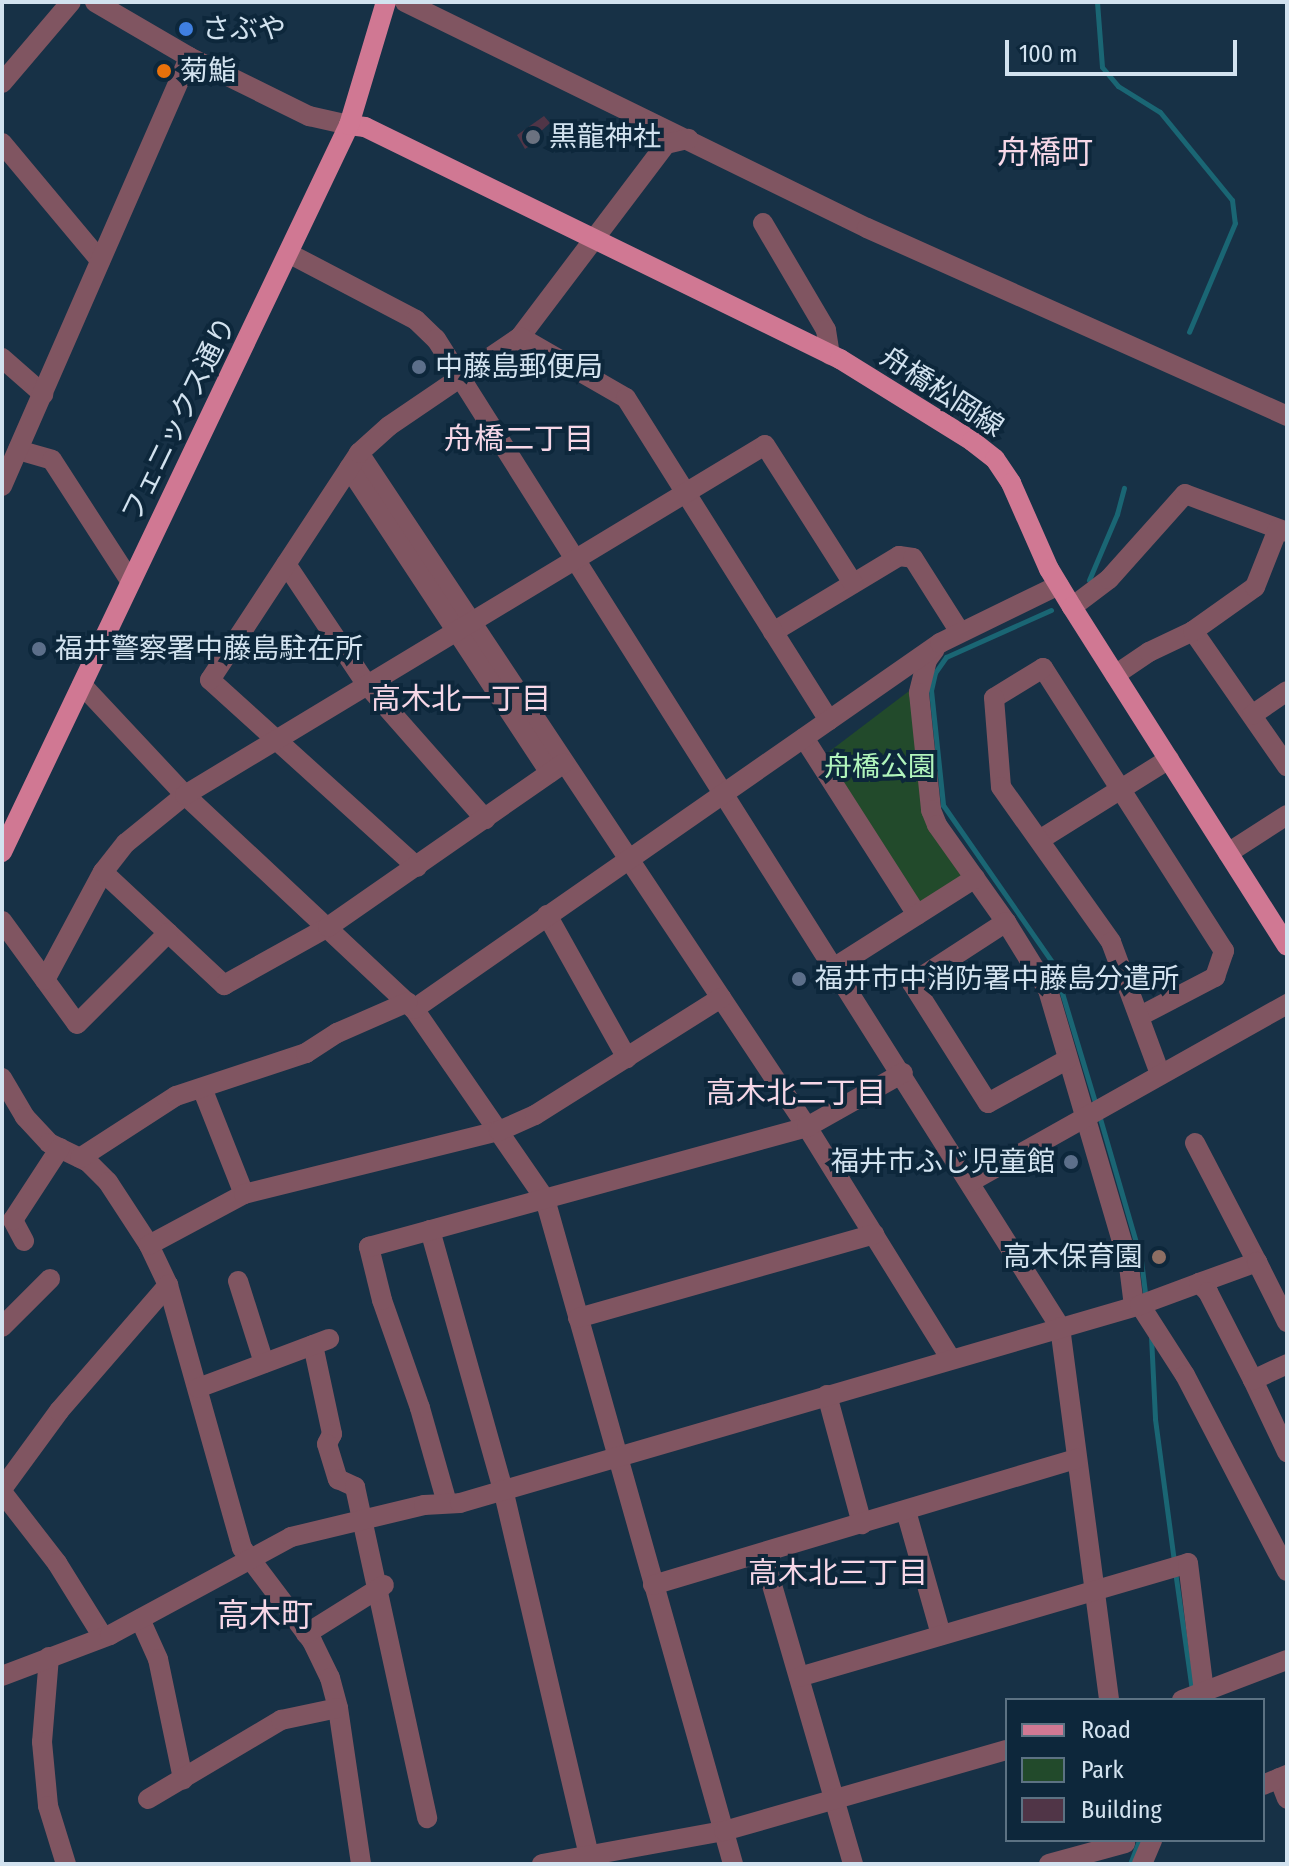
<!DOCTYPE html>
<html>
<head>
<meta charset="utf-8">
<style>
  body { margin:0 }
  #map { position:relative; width:1289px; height:1866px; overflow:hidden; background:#173146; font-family:"Fira Sans Condensed","Noto Sans JP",sans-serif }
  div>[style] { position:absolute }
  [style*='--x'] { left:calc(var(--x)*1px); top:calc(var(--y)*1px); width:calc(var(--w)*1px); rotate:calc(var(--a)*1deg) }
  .green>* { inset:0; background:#224a2b }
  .stream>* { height:5px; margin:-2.5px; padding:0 2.5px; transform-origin:2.5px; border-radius:2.5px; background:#1a6674 }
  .building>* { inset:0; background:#503547 }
  .minor>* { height:20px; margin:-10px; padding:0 10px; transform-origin:10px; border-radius:10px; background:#805561 }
  .major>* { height:20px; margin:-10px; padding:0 10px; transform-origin:10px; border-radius:10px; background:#d07893 }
  .dots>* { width:22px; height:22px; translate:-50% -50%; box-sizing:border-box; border:4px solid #0d273b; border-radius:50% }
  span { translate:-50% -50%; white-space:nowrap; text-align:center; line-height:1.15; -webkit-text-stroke:8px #0d273b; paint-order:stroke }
  .poi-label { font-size:28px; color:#d2e2ef }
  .left { translate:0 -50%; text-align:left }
  .right { translate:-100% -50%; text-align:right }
  .street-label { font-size:28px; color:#d2e2ef }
  .park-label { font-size:28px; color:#b1f5bc }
  .neighbourhood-label { font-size:30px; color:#f6d7e7 }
  .quarter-label { font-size:32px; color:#f6d7e7 }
  .frame { position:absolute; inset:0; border:4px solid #d2e2ef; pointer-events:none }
  .legend { position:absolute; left:1005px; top:1698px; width:260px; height:144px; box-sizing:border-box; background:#0d273b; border:2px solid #5c7283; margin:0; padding:10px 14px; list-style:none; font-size:24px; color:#d2e2ef }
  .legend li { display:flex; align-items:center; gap:16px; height:40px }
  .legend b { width:40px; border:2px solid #5c7283 }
  .scale { position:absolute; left:1005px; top:40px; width:232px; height:36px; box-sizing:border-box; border:4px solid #d2e2ef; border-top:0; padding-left:10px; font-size:24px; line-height:28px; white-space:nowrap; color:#d2e2ef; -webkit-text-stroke:6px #0d273b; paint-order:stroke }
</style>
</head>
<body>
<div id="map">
  <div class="green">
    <i style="clip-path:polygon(909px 691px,917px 717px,916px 741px,963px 877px,918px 906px,826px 754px)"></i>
  </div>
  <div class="stream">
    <i style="--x:1097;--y:2;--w:65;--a:85.6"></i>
    <i style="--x:1102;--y:67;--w:25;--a:50"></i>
    <i style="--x:1118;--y:86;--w:49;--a:31.8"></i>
    <i style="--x:1160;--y:112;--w:114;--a:50.7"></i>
    <i style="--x:1232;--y:200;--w:23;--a:83"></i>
    <i style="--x:1235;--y:223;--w:118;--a:112.9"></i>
    <i style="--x:1089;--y:580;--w:72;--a:-67"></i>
    <i style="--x:1117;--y:514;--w:27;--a:-75"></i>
    <i style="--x:1051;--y:610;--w:115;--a:155.9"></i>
    <i style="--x:946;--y:657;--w:19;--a:125"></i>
    <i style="--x:935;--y:673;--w:17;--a:103"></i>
    <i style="--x:931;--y:690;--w:116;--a:84"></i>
    <i style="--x:943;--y:805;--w:193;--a:55.2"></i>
    <i style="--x:1053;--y:963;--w:148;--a:73.2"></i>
    <i style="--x:1099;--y:1115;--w:151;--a:73.8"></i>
    <i style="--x:1141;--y:1260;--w:38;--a:83"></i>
    <i style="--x:1151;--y:1336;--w:83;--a:87.2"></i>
    <i style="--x:1155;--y:1419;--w:143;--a:82.4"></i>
    <i style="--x:1175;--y:1571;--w:121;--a:81.9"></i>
    <i style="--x:1130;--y:1864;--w:26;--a:-69"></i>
  </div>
  <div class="building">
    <i style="clip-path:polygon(544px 116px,550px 123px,538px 134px,542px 138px,525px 149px,517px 135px)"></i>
  </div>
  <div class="minor">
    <i style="--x:95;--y:2;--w:109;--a:30.3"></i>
    <i style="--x:189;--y:57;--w:134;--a:26.2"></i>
    <i style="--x:309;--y:116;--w:41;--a:12.7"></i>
    <i style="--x:405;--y:2;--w:514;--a:26.07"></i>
    <i style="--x:867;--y:228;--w:460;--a:24.1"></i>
    <i style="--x:2;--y:83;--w:106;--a:-49.6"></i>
    <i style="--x:2;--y:143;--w:153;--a:50.1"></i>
    <i style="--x:763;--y:223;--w:124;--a:59.5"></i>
    <i style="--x:826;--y:330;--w:25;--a:81"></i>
    <i style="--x:290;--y:254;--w:142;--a:27.6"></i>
    <i style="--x:416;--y:320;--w:28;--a:44"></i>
    <i style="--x:436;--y:339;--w:1169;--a:57.72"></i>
    <i style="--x:1060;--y:1327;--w:376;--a:82.5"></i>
    <i style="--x:520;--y:337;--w:242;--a:-52.9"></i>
    <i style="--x:666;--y:144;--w:23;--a:-13"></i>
    <i style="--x:2;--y:358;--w:55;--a:41.3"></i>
    <i style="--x:18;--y:450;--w:35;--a:16"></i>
    <i style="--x:52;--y:460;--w:145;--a:57.1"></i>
    <i style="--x:359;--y:453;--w:809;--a:56.39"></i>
    <i style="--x:807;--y:1127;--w:273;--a:58.2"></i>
    <i style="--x:349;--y:468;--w:365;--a:56.6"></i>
    <i style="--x:2;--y:486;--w:468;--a:-66.4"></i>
    <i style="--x:286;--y:564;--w:146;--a:56.2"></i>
    <i style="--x:367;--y:685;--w:179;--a:48.6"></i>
    <i style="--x:1072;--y:607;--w:46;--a:-37.1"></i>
    <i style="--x:1109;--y:579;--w:114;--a:-48.2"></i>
    <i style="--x:1185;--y:494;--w:109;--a:20.4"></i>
    <i style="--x:1193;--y:631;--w:165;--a:55.2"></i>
    <i style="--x:773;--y:632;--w:147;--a:-31.1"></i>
    <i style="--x:899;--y:556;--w:14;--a:8"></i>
    <i style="--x:913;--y:558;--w:88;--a:57.6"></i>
    <i style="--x:935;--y:649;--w:14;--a:126"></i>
    <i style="--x:927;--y:660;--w:34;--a:104"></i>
    <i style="--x:919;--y:693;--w:118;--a:84.1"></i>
    <i style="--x:931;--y:810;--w:16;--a:68"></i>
    <i style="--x:937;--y:825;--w:119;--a:54.6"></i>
    <i style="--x:1006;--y:922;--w:80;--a:58.3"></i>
    <i style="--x:1048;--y:990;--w:288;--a:73.6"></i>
    <i style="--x:1129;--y:1266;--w:40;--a:82.9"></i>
    <i style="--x:1115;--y:675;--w:41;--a:-34.1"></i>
    <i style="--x:1149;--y:652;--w:49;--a:-25.5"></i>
    <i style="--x:1193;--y:631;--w:76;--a:-35.4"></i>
    <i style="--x:1255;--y:587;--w:62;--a:-68.4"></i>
    <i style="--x:82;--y:685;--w:151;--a:46.9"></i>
    <i style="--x:185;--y:795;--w:313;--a:43.1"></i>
    <i style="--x:414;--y:1009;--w:231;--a:55.4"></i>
    <i style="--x:545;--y:1199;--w:691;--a:74.21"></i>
    <i style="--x:1252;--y:715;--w:42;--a:-34.4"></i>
    <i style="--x:804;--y:738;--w:210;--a:57.4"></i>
    <i style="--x:1041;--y:839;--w:151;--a:-32"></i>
    <i style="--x:1228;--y:853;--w:70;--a:-32.8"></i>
    <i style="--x:417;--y:867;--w:279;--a:-137.9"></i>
    <i style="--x:210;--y:680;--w:272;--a:-56.7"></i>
    <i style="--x:359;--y:453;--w:40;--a:-42"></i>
    <i style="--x:389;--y:426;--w:158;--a:-34.2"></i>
    <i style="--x:520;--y:337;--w:122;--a:29.9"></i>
    <i style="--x:626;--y:398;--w:381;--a:57.8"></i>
    <i style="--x:103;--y:872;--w:166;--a:43"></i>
    <i style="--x:224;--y:985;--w:119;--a:-29.1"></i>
    <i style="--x:328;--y:927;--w:287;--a:-34.8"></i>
    <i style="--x:547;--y:915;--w:164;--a:60.8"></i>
    <i style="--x:2;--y:921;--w:127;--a:53.9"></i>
    <i style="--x:77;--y:1024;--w:129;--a:-45"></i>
    <i style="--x:1006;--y:922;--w:112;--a:147"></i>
    <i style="--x:912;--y:983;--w:142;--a:57.7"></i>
    <i style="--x:988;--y:1103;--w:91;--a:-28.8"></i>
    <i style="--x:835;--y:967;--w:166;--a:-32.4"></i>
    <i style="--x:45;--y:980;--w:123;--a:-61.8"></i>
    <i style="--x:103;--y:872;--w:37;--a:-52"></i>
    <i style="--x:126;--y:843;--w:76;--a:-39.1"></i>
    <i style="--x:185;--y:795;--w:677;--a:-31.11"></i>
    <i style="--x:765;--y:445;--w:164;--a:57.5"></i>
    <i style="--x:414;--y:1009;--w:641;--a:-34.83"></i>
    <i style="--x:940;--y:643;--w:132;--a:-26"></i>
    <i style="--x:1140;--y:1016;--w:85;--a:-27.5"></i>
    <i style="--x:1215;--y:977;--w:28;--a:-71"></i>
    <i style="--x:1224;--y:951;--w:336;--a:-122.6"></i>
    <i style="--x:1043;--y:668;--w:57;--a:148.5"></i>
    <i style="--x:994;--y:698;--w:89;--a:85.5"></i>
    <i style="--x:1001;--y:787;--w:190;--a:54.6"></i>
    <i style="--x:1111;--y:942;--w:141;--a:69.6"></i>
    <i style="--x:2;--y:1078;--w:45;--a:59.5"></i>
    <i style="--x:25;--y:1117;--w:35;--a:47"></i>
    <i style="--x:49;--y:1143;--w:43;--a:26"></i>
    <i style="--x:88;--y:1162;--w:28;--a:45"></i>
    <i style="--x:108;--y:1182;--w:75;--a:56.9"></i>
    <i style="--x:149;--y:1245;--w:44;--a:64.6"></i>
    <i style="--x:168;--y:1285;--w:273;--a:74.3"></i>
    <i style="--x:242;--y:1548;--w:116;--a:53"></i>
    <i style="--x:312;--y:1641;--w:41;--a:64.1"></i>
    <i style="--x:330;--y:1678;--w:31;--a:75"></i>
    <i style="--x:338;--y:1708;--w:158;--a:81.6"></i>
    <i style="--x:202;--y:1088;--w:114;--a:68.4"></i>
    <i style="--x:1195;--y:1143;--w:134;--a:62.5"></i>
    <i style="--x:80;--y:1158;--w:114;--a:-32.9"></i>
    <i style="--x:176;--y:1096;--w:137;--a:-18.3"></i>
    <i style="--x:306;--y:1053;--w:37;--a:-33"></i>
    <i style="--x:337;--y:1033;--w:77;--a:-23.6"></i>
    <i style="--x:970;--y:1182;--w:364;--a:-29.3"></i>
    <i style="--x:430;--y:1230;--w:269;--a:74.3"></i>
    <i style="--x:503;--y:1489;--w:377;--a:76.8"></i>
    <i style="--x:24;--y:1241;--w:24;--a:-118"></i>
    <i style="--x:13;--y:1220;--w:86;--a:-56.9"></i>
    <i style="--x:149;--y:1245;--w:108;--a:-28.2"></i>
    <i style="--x:244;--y:1194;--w:263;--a:-13.9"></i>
    <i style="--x:499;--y:1131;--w:39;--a:-24"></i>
    <i style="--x:535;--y:1115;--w:220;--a:-32.2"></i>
    <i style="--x:238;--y:1281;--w:86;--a:72.4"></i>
    <i style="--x:1199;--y:1283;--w:62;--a:-19.9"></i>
    <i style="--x:1257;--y:1262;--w:67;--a:63.4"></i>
    <i style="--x:1140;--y:1305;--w:83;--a:57.3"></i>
    <i style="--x:1185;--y:1375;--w:221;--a:62.5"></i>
    <i style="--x:578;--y:1318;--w:308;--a:-15.8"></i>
    <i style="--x:2;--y:1327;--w:68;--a:-45"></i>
    <i style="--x:313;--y:1345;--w:91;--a:77.9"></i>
    <i style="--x:332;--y:1434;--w:11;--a:117"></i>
    <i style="--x:327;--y:1444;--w:37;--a:73"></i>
    <i style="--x:338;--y:1479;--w:19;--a:25"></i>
    <i style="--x:355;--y:1487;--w:339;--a:77.7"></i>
    <i style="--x:1253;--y:1380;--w:80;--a:64.7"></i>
    <i style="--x:198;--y:1388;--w:140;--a:-20.5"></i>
    <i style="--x:827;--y:1395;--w:134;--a:74.8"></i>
    <i style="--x:2;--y:1489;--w:97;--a:-53.8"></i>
    <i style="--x:59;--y:1411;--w:167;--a:-49.1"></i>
    <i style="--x:2;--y:1492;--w:90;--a:52.2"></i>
    <i style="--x:57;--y:1563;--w:87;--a:58.1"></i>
    <i style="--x:447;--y:1503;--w:99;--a:-105.9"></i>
    <i style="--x:420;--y:1408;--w:114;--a:-109.4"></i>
    <i style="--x:382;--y:1300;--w:55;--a:-103.8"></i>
    <i style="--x:369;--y:1247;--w:454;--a:-15.3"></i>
    <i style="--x:807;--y:1127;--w:110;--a:-29.4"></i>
    <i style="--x:906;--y:1511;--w:129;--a:74.2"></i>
    <i style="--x:763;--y:1554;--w:323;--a:73.8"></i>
    <i style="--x:653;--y:1585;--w:442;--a:-16.6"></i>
    <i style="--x:140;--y:1619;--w:44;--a:65.8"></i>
    <i style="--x:158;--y:1659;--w:123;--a:78.2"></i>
    <i style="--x:306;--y:1634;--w:92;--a:-32.1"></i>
    <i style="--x:49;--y:1657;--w:85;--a:94.7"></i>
    <i style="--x:42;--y:1742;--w:64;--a:84.6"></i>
    <i style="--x:48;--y:1806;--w:61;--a:72.8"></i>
    <i style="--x:2;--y:1676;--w:116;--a:-20.8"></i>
    <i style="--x:110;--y:1635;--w:206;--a:-28.4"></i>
    <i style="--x:291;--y:1537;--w:137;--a:-13.5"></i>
    <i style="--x:424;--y:1505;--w:36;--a:-3"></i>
    <i style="--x:460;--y:1503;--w:708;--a:-16.23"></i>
    <i style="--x:1140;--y:1305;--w:63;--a:-20.4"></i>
    <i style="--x:1199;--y:1283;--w:13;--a:45"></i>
    <i style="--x:1208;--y:1292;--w:99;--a:62.9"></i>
    <i style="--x:1253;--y:1380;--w:38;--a:-25"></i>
    <i style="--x:799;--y:1677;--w:405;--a:-16.3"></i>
    <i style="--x:1188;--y:1563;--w:130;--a:82.9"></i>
    <i style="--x:1182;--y:1700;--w:112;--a:-20.9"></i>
    <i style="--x:1279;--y:1778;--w:22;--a:69"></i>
    <i style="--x:1263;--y:1785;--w:26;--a:-23"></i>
    <i style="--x:148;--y:1799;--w:155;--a:-30.7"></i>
    <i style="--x:281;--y:1720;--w:58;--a:-11.9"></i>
    <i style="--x:542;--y:1864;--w:185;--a:-10.3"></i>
    <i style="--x:724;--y:1831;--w:294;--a:-16"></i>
    <i style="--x:1049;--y:1864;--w:79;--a:-15.4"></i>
    <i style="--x:1142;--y:1864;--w:26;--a:-67"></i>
  </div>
  <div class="major">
    <i style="--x:349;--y:125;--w:16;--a:7"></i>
    <i style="--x:365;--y:127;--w:529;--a:26.03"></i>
    <i style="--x:840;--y:359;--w:155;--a:31.8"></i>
    <i style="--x:972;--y:441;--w:29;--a:38"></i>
    <i style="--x:995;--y:459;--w:29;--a:56"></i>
    <i style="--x:1011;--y:483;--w:94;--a:66.2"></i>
    <i style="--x:1049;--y:569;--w:44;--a:58.8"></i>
    <i style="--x:1072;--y:607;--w:401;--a:57.6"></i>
    <i style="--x:2;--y:852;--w:806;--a:-64.48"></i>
    <i style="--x:349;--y:125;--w:128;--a:-73.3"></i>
  </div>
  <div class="dots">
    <i style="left:186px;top:29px;background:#3f7fe0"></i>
    <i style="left:164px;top:71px;background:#e8710a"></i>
    <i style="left:533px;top:137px;background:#6b7280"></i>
    <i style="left:419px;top:367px;background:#5c6f8a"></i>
    <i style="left:39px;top:649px;background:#5c6f8a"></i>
    <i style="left:799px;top:979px;background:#5c6f8a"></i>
    <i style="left:1071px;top:1162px;background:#5c6f8a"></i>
    <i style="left:1159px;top:1257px;background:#8d6e63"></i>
  </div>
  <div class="poi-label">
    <span class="left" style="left:202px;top:29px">さぶや</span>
    <span class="left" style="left:180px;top:71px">菊鮨</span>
    <span class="left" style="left:549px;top:137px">黒龍神社</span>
    <span class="left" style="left:435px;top:367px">中藤島郵便局</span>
    <span class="left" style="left:55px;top:649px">福井警察署中藤島駐在所</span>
    <span class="left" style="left:815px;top:979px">福井市中消防署中藤島分遣所</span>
    <span class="right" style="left:1055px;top:1162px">福井市ふじ児童館</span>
    <span class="right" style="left:1143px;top:1257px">高木保育園</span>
  </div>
  <div class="street-label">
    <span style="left:942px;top:392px;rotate:33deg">舟橋松岡線</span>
    <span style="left:179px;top:419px;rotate:-64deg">フェニックス通り</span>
  </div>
  <div class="park-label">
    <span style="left:880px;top:767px">舟橋公園</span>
  </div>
  <div class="neighbourhood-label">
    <span style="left:519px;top:439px">舟橋二丁目</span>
    <span style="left:461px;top:699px">高木北一丁目</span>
    <span style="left:796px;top:1093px">高木北二丁目</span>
    <span style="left:838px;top:1573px">高木北三丁目</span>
  </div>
  <div class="quarter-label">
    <span style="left:1045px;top:152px">舟橋町</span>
    <span style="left:265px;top:1615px">高木町</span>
  </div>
  <div class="frame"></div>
  <ul class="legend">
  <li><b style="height:10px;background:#d07893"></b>Road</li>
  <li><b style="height:22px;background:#224a2b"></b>Park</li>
  <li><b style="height:22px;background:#503547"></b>Building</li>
  </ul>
  <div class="scale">100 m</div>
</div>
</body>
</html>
